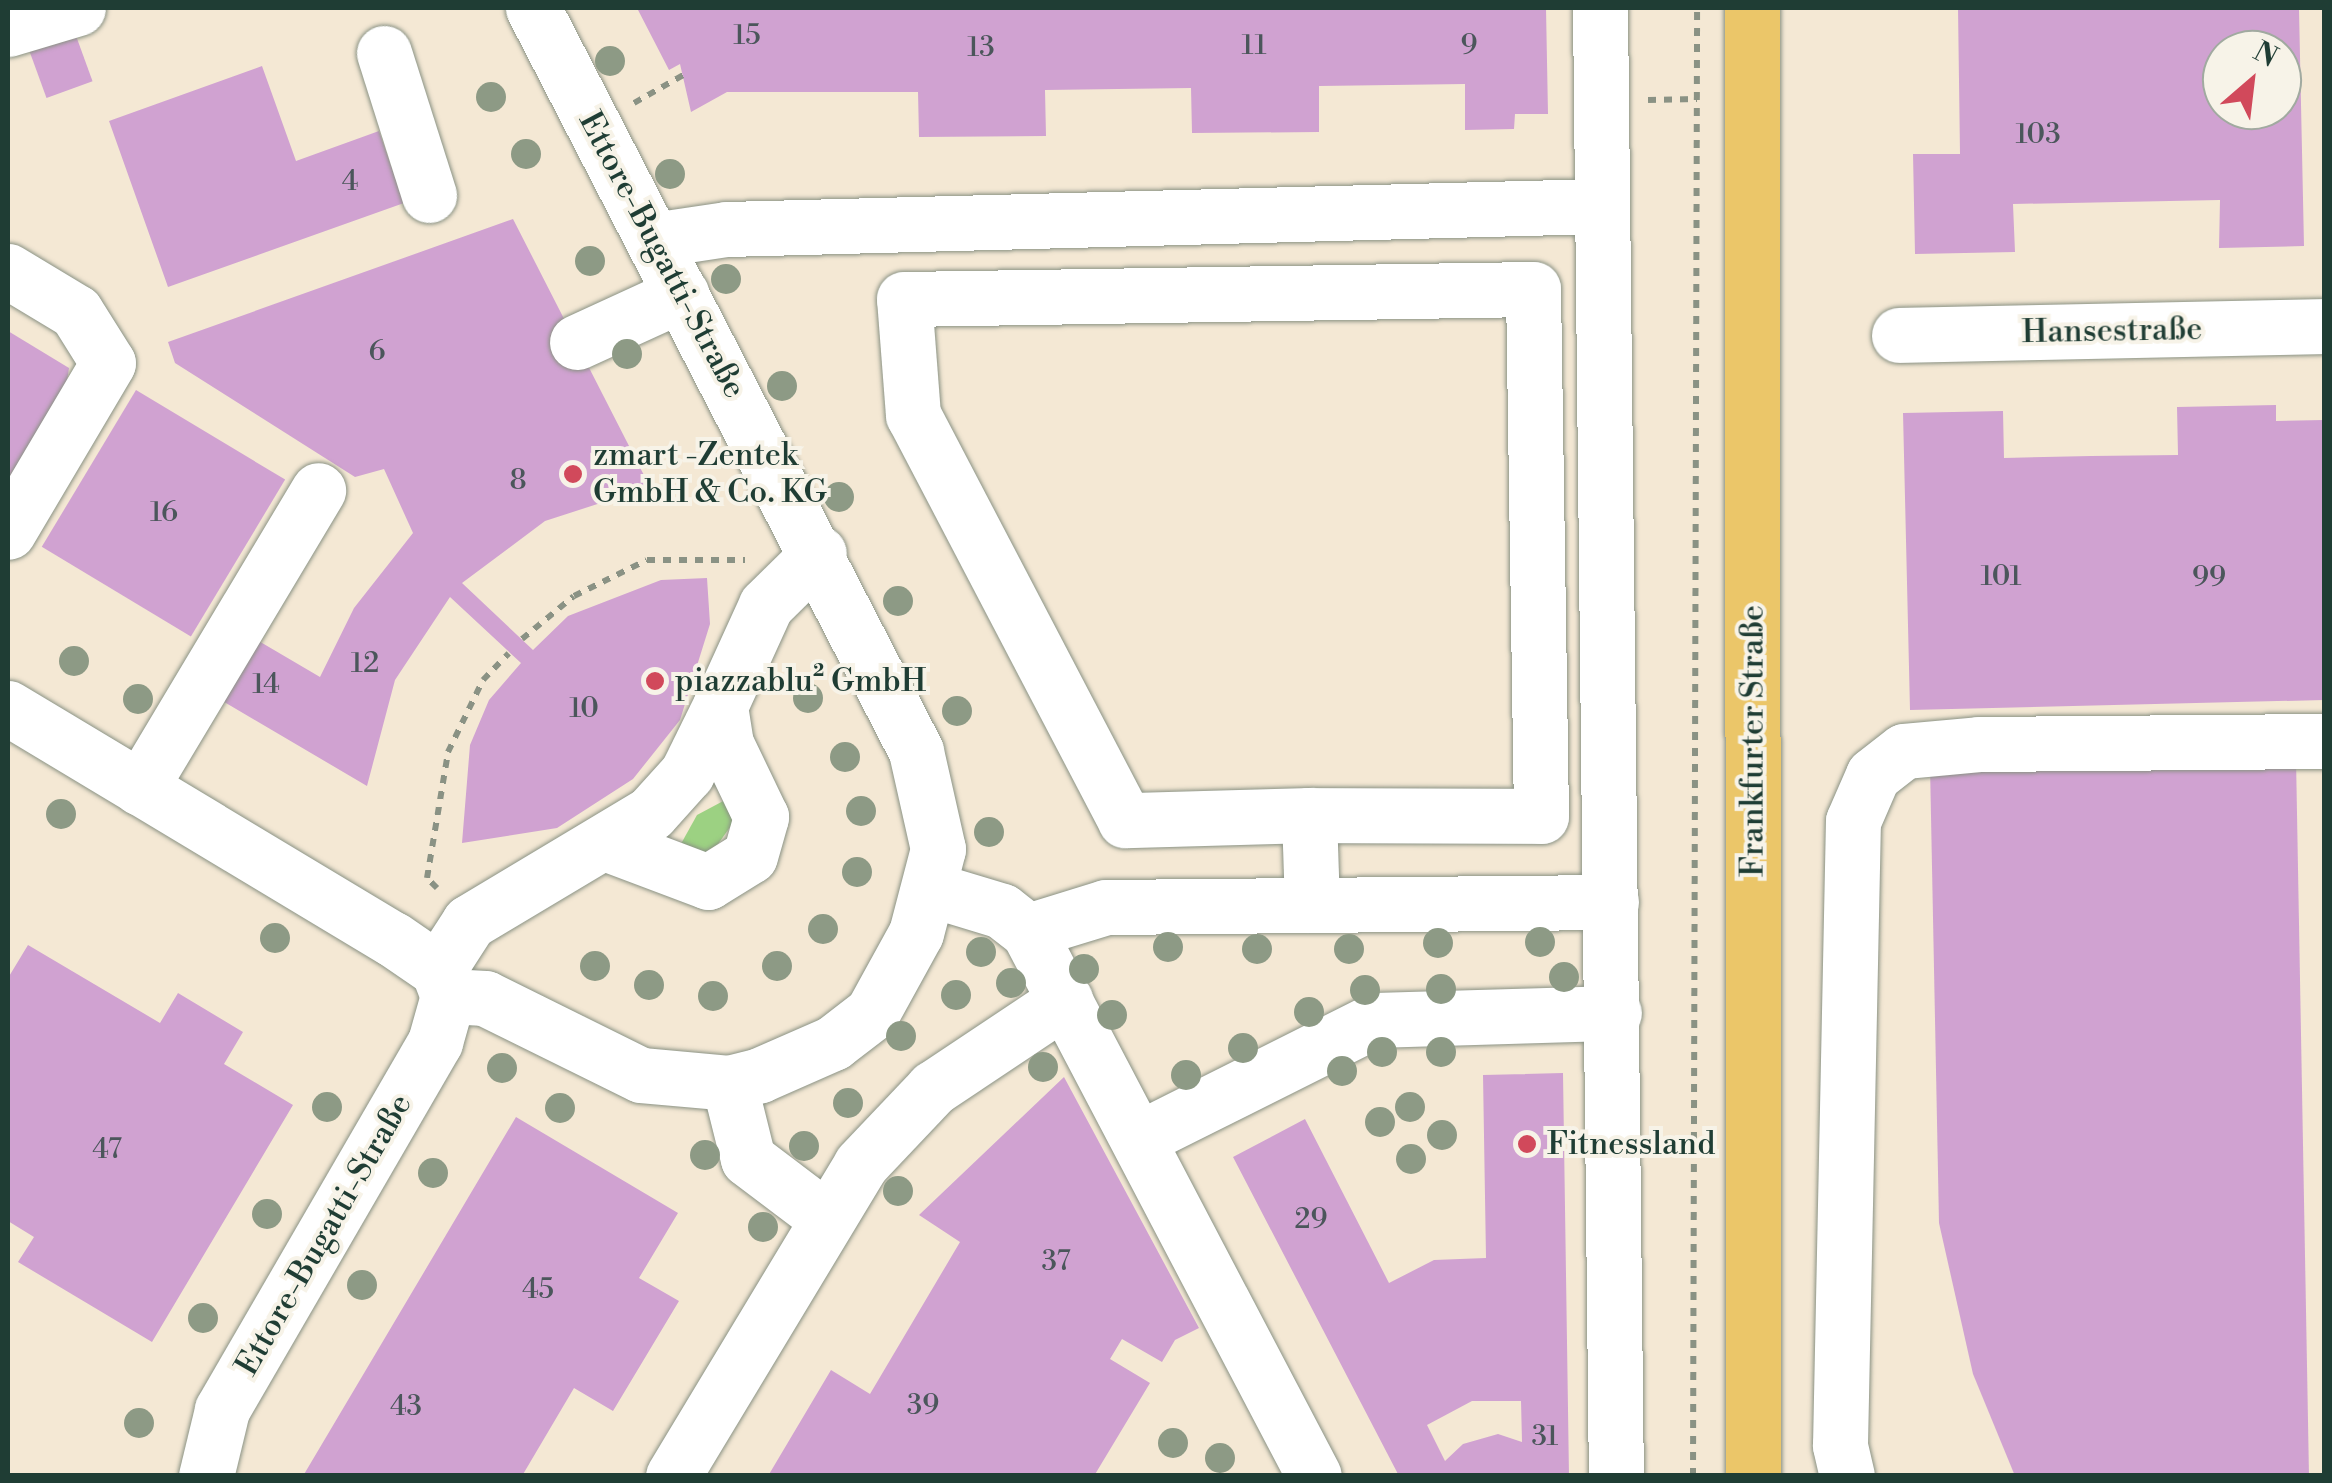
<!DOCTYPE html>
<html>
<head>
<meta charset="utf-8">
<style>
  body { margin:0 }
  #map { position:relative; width:2332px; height:1483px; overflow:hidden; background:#f4e8d4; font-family:"Libre Bodoni",serif }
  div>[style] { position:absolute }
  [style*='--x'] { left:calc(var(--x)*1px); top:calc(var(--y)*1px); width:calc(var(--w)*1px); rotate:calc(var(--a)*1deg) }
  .green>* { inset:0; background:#9cd182 }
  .building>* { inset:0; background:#d0a2d1; transform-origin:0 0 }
  .path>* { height:6px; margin-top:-3px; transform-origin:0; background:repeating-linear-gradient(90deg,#8a9284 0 8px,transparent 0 16px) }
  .roads { filter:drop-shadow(0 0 2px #8a9284) drop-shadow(0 0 2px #8a9284) }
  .minor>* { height:55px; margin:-27.5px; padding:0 27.5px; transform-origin:27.5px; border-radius:27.5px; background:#fff }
  .major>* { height:55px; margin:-27.5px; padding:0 27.5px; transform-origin:27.5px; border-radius:27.5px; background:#ebc669 }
  .trees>* { width:30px; height:30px; margin:-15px; border-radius:50%; background:#8d9a85 }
  .dots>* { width:28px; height:28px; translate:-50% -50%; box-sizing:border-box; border:5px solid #f7f3e8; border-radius:50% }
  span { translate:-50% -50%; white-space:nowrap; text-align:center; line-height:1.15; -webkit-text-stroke:8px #f7f3e8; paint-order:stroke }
  .number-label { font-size:28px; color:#4b565b }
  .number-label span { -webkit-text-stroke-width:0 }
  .street-label { font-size:32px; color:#1f3d34 }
  .poi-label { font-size:32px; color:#1f3d34 }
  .left { translate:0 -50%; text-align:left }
  .frame { position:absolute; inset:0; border:10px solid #1f3d34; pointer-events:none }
  .north { position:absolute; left:2202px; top:30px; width:100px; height:100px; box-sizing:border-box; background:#f7f3e8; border:2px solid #a1aaa0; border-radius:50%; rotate:28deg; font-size:28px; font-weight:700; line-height:40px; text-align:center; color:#1f3d34 }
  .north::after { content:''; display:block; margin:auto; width:35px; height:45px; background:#d1495b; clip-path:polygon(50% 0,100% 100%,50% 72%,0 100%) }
</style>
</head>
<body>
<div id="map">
  <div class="green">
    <i style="clip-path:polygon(727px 799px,733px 823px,718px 844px,699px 856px,677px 851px,697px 815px)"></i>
  </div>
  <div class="building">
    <i style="clip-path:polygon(637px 8px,1546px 8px,1548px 114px,1515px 114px,1514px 129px,1465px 130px,1465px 84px,1319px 86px,1319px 132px,1192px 133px,1191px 88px,1045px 90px,1046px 136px,919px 137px,918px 92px,727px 92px,691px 112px,680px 64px,669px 70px)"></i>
    <i style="clip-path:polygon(evenodd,1958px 8px,2299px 9px,2304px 246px,2219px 248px,2220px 200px,2013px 204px,2015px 252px,1915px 254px,1913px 154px,1960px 154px,1958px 8px,2222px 50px,2282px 50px,2282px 110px,2222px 110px,2222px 50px)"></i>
    <i style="left:71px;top:22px;width:63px;height:49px;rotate:70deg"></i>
    <i style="clip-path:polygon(262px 66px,296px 161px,379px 131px,404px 203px,168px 287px,109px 121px)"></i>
    <i style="clip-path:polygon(513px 219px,650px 487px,545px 521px,462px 583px,533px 650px,568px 616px,661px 580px,707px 578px,710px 624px,680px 720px,633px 779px,557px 828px,462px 843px,470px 745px,489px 700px,521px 663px,450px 597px,395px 680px,367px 786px,209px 693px,245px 633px,320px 677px,354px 608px,413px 533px,384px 469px,355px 477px,175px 363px,168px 342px)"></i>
    <i style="clip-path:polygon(8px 331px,69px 368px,64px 402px,8px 498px)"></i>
    <i style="left:136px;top:390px;width:174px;height:183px;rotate:31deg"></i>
    <i style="clip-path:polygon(2276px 405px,2276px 421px,2324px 420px,2324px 700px,1910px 710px,1903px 413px,2003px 411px,2004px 458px,2091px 456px,2178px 455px,2177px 407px)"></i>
    <i style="clip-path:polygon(2296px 758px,2309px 1476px,2015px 1476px,1973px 1374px,1939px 1223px,1930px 765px)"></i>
    <i style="clip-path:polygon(28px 945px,160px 1023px,178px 993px,243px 1032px,224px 1064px,293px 1105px,152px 1342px,18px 1262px,34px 1237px,8px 1221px,8px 978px)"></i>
    <i style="clip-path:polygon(evenodd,1563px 1073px,1569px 1476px,1399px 1476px,1233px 1157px,1305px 1119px,1389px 1283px,1434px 1260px,1486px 1258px,1483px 1075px,1563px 1073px,1472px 1401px,1521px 1401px,1522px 1442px,1498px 1434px,1463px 1444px,1445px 1461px,1427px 1425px,1472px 1401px)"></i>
    <i style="clip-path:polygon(1064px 1077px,1199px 1328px,1175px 1340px,1162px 1362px,1122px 1339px,1110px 1359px,1150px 1383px,1094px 1476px,768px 1476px,831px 1370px,870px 1394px,960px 1242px,919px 1215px)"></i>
    <i style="clip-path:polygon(516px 1117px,678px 1213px,639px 1278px,679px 1301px,613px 1411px,574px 1388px,522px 1476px,303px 1476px)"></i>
  </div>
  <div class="path">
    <i style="--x:1648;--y:100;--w:49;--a:-1.2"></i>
    <i style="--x:634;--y:103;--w:59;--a:-29.6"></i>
    <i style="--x:522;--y:639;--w:67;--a:-39.6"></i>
    <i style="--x:574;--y:596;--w:81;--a:-26.3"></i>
    <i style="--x:647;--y:560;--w:98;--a:0"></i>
    <i style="--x:437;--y:888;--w:14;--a:-135"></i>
    <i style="--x:427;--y:878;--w:128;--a:-80.5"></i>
    <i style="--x:448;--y:752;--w:80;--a:-64.1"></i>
    <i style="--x:483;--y:680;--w:37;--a:-46"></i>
    <i style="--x:1693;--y:1476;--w:1468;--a:-89.84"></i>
  </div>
  <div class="roads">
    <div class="minor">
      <i style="--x:1600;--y:8;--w:1468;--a:89.38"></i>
      <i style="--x:8;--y:29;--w:73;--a:-16.7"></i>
      <i style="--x:384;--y:53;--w:149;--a:72.4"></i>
      <i style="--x:653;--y:240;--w:75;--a:-8.5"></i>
      <i style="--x:727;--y:229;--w:874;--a:-1.51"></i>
      <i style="--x:8;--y:271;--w:79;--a:31.1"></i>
      <i style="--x:76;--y:312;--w:60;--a:57.9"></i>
      <i style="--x:108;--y:363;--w:196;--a:120.6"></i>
      <i style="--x:1899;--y:335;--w:425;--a:-1.2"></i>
      <i style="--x:577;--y:342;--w:115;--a:-24.6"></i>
      <i style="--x:8;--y:708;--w:449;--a:31"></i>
      <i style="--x:393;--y:939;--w:55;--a:34.6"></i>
      <i style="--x:438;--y:970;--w:28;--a:69"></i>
      <i style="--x:448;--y:996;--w:48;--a:105.8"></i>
      <i style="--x:435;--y:1042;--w:425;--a:120.1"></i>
      <i style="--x:222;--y:1410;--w:68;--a:103.6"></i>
      <i style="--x:140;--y:788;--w:347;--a:-59.1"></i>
      <i style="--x:1309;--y:815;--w:184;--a:178.4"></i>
      <i style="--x:1125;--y:820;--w:457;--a:-117.6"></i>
      <i style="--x:913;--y:415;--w:116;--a:-94.4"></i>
      <i style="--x:904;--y:299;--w:629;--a:-0.91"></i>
      <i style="--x:1533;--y:289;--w:527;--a:89.13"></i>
      <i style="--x:1541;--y:816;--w:232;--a:-179.8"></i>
      <i style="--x:1309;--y:815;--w:90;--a:88.1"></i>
      <i style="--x:605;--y:843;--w:110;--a:20.7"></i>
      <i style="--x:708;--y:882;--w:49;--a:-31.8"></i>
      <i style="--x:750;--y:856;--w:41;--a:-74.2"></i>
      <i style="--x:761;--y:817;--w:81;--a:-115.6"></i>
      <i style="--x:726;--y:744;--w:38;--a:-99"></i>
      <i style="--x:720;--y:706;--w:111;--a:-65.5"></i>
      <i style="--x:766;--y:605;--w:74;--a:-44.5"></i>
      <i style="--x:933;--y:890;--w:72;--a:16.9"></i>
      <i style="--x:1002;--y:911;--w:33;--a:38"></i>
      <i style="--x:1028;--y:931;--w:615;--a:62.31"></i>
      <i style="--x:1028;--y:931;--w:82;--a:-17.1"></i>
      <i style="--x:1106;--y:907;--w:505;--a:-0.57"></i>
      <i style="--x:438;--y:970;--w:57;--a:-57.1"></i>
      <i style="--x:469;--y:922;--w:212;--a:-30.9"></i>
      <i style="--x:651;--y:813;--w:54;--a:-48"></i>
      <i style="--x:687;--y:773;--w:75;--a:-63.8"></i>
      <i style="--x:448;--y:996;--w:37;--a:3"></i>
      <i style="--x:485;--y:998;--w:174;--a:26.3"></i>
      <i style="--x:641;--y:1075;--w:88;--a:5.2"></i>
      <i style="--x:729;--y:1083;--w:32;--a:-14"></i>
      <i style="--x:760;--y:1075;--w:80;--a:-23.7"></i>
      <i style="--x:833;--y:1043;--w:49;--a:-37.6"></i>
      <i style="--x:872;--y:1013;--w:91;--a:-61.2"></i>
      <i style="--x:916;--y:933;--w:87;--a:-75.3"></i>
      <i style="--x:938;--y:849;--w:100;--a:-102.7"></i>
      <i style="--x:916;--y:751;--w:836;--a:-117.27"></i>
      <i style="--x:729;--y:1083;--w:78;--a:76"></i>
      <i style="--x:748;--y:1159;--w:98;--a:37.1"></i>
      <i style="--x:1138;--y:1139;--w:266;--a:-26.6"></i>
      <i style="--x:1376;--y:1020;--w:238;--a:-1.7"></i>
      <i style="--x:673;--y:1476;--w:364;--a:-58.9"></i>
      <i style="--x:861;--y:1164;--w:105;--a:-46.5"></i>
      <i style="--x:933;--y:1088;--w:159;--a:-33.7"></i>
      <i style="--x:1847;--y:1476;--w:32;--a:-103"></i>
      <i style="--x:1840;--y:1445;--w:624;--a:-88.81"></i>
      <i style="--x:1853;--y:821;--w:50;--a:-66.5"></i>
      <i style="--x:1873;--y:775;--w:39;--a:-38"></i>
      <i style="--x:1904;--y:751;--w:75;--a:-5.3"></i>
      <i style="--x:1979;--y:744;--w:345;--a:-0.5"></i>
    </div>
    <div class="major">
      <i style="--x:1752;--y:8;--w:1468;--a:89.96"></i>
    </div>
  </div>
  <div class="trees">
    <i style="left:610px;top:61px"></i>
    <i style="left:491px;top:97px"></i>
    <i style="left:526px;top:154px"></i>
    <i style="left:670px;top:174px"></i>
    <i style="left:590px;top:261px"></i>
    <i style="left:726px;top:279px"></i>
    <i style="left:627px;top:354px"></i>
    <i style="left:782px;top:386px"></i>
    <i style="left:839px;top:497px"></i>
    <i style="left:898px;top:601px"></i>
    <i style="left:74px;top:661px"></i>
    <i style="left:808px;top:698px"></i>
    <i style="left:138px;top:699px"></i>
    <i style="left:957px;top:711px"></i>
    <i style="left:845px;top:757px"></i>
    <i style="left:861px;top:811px"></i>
    <i style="left:61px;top:814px"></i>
    <i style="left:989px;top:832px"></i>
    <i style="left:857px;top:872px"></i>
    <i style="left:823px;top:929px"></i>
    <i style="left:275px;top:938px"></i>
    <i style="left:1540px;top:942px"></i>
    <i style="left:1438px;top:943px"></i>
    <i style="left:1168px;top:947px"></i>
    <i style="left:1257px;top:949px"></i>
    <i style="left:1349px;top:949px"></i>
    <i style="left:981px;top:952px"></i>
    <i style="left:595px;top:966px"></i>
    <i style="left:777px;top:966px"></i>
    <i style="left:1084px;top:969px"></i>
    <i style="left:1564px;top:977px"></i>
    <i style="left:1011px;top:983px"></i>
    <i style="left:649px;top:985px"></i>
    <i style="left:1441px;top:989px"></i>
    <i style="left:1365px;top:990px"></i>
    <i style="left:956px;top:995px"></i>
    <i style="left:713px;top:996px"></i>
    <i style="left:1309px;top:1012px"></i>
    <i style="left:1112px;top:1015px"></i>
    <i style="left:901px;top:1036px"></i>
    <i style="left:1243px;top:1048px"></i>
    <i style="left:1382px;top:1052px"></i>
    <i style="left:1441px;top:1052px"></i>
    <i style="left:1043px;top:1067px"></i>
    <i style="left:502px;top:1068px"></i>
    <i style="left:1342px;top:1071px"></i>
    <i style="left:1186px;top:1075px"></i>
    <i style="left:848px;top:1103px"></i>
    <i style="left:327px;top:1107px"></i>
    <i style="left:1410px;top:1107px"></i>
    <i style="left:560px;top:1108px"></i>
    <i style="left:1380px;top:1122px"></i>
    <i style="left:1442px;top:1135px"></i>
    <i style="left:804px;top:1146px"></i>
    <i style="left:705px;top:1155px"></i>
    <i style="left:1411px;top:1159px"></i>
    <i style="left:433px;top:1173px"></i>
    <i style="left:898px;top:1191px"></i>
    <i style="left:267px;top:1214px"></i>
    <i style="left:763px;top:1227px"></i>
    <i style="left:362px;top:1285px"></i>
    <i style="left:203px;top:1318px"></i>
    <i style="left:139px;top:1423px"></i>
    <i style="left:1173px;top:1443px"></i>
    <i style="left:1220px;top:1458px"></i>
  </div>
  <div class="dots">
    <i style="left:573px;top:474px;background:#d1495b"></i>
    <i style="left:655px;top:681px;background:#d1495b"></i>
    <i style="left:1527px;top:1144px;background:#d1495b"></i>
  </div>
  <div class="number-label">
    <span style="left:747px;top:36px">15</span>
    <span style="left:1254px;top:46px">11</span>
    <span style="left:1469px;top:46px">9</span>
    <span style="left:981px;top:48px">13</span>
    <span style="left:2038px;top:135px">103</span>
    <span style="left:350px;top:182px">4</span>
    <span style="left:377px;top:352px">6</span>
    <span style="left:518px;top:481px">8</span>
    <span style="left:164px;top:513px">16</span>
    <span style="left:2001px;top:577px">101</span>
    <span style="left:2209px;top:578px">99</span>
    <span style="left:365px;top:664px">12</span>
    <span style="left:266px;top:685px">14</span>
    <span style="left:584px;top:709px">10</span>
    <span style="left:107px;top:1150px">47</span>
    <span style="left:1311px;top:1220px">29</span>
    <span style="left:1056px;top:1262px">37</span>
    <span style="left:538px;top:1290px">45</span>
    <span style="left:923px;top:1406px">39</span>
    <span style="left:406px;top:1407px">43</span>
    <span style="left:1545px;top:1437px">31</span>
  </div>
  <div class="street-label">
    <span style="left:662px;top:255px;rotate:62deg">Ettore-Bugatti-Straße</span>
    <span style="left:2112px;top:331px;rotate:-1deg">Hansestraße</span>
    <span style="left:1753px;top:741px;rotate:-90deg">Frankfurter Straße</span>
    <span style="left:324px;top:1235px;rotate:-60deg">Ettore-Bugatti-Straße</span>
  </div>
  <div class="poi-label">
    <span class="left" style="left:593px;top:474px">zmart -Zentek<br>GmbH &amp; Co. KG</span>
    <span class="left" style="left:675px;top:681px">piazzablu² GmbH</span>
    <span class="left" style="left:1547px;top:1144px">Fitnessland</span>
  </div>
  <div class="frame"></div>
  <div class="north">N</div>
</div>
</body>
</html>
